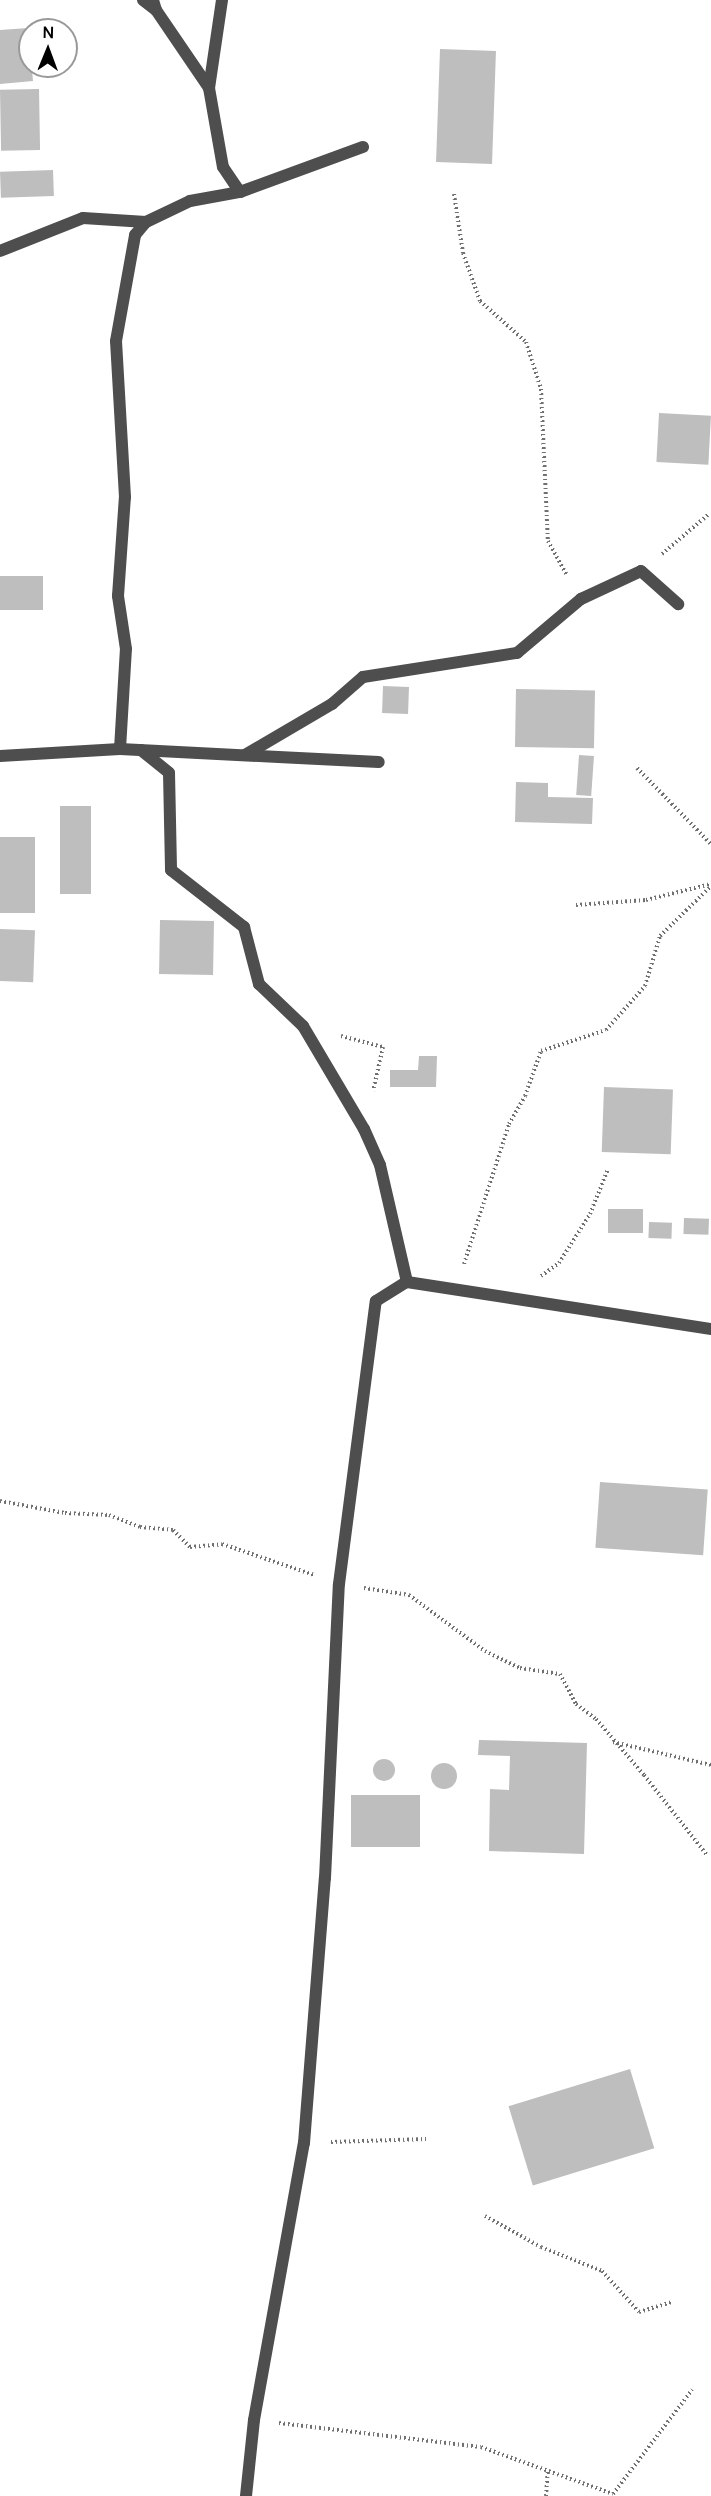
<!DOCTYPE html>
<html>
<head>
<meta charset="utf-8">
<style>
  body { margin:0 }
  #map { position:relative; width:711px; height:2496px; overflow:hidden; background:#fff; font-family:Manrope,sans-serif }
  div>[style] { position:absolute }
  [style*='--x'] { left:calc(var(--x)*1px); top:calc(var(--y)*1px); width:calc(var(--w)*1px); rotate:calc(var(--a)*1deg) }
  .building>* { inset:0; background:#bebebe; transform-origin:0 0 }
  .round { border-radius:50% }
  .path>* { height:4px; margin-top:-2px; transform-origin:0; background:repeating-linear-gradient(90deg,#707070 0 1.5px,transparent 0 4.5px) }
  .minor>* { height:12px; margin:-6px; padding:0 6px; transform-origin:6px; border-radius:6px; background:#4e4e4e }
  span { translate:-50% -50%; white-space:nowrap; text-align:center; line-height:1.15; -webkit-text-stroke:6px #fff; paint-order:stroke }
  .north { position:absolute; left:18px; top:18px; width:60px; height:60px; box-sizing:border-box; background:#fff; border:2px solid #999; border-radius:50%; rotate:1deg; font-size:16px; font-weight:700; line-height:24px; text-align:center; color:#000 }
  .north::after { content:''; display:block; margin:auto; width:21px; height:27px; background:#000; clip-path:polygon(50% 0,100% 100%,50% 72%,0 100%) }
</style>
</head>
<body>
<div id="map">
  <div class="building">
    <i style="clip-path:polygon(28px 28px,33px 81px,0 84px,0 30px)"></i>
    <i style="left:440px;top:49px;width:56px;height:113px;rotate:2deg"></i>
    <i style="left:39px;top:89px;width:61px;height:39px;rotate:89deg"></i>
    <i style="left:53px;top:170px;width:26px;height:53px;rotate:88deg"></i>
    <i style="left:659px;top:413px;width:52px;height:49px;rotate:3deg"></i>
    <i style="left:0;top:576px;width:43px;height:34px"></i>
    <i style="left:383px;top:686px;width:26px;height:27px;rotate:2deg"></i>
    <i style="left:516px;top:689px;width:79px;height:58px;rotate:1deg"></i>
    <i style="left:579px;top:755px;width:15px;height:40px;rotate:4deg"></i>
    <i style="clip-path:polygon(516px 782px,548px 783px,548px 797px,593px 798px,592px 824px,515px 822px)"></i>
    <i style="left:60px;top:806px;width:31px;height:88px"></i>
    <i style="left:0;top:837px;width:35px;height:76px"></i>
    <i style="left:160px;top:920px;width:54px;height:54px;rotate:1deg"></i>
    <i style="left:0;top:929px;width:35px;height:52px;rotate:2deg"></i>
    <i style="clip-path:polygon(419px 1056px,437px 1056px,436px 1087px,390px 1087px,390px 1070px,418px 1070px)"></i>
    <i style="left:604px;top:1087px;width:69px;height:65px;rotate:2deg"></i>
    <i style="left:608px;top:1209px;width:35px;height:24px"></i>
    <i style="left:684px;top:1218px;width:25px;height:16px;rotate:2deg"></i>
    <i style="left:649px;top:1222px;width:23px;height:16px;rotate:2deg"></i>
    <i style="left:600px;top:1482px;width:108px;height:66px;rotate:4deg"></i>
    <i style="clip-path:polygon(479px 1740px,587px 1743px,584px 1854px,489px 1851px,490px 1789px,509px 1790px,510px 1756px,478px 1755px)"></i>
    <i class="round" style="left:373px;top:1759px;width:22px;height:22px"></i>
    <i class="round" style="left:431px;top:1763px;width:26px;height:26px"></i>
    <i style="left:351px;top:1795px;width:69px;height:52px"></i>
    <i style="left:630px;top:2069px;width:83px;height:127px;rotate:73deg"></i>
  </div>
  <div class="path">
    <i style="--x:454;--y:194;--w:60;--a:81.3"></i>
    <i style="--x:463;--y:253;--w:51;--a:70.5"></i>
    <i style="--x:480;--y:301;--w:62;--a:41.7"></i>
    <i style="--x:526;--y:342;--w:49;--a:72.3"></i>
    <i style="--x:541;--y:389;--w:152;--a:87.4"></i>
    <i style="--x:548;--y:541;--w:39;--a:61"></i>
    <i style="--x:662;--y:554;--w:62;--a:-40.4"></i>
    <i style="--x:637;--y:768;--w:106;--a:45.8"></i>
    <i style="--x:576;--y:905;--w:70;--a:-4.1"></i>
    <i style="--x:646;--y:900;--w:67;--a:-13.8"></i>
    <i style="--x:341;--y:1036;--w:43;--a:14.7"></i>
    <i style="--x:383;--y:1047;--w:45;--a:102.8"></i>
    <i style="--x:464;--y:1264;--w:147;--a:-72.2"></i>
    <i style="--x:509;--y:1124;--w:32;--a:-60"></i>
    <i style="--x:525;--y:1096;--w:48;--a:-70.4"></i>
    <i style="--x:541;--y:1051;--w:68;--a:-17.9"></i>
    <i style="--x:606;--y:1030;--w:59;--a:-48.4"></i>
    <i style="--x:645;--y:986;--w:52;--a:-73.3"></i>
    <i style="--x:660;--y:936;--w:71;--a:-44.4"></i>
    <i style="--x:541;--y:1276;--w:22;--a:-36"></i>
    <i style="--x:559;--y:1263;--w:58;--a:-57.7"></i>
    <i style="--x:590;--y:1214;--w:48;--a:-68.2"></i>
    <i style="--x:0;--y:1501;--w:66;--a:10.5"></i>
    <i style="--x:65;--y:1513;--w:44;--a:2.6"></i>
    <i style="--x:109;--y:1515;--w:33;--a:21"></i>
    <i style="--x:140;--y:1527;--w:33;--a:5"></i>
    <i style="--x:173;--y:1530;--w:24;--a:45"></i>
    <i style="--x:190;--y:1547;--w:32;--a:-5"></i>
    <i style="--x:222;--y:1544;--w:97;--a:18.6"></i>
    <i style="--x:364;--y:1588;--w:46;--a:8.8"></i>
    <i style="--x:409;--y:1595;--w:94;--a:36.4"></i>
    <i style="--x:485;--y:1651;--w:39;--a:26"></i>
    <i style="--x:520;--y:1668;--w:40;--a:8.5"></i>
    <i style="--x:560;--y:1674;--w:34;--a:62"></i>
    <i style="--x:576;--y:1704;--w:25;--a:37"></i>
    <i style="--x:596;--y:1719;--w:74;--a:49.4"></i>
    <i style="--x:644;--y:1775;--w:102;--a:51.8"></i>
    <i style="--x:613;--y:1742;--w:101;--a:13.2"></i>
    <i style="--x:331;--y:2142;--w:95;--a:-1.8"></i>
    <i style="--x:485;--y:2216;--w:64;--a:29"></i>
    <i style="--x:541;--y:2247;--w:66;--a:21.5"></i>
    <i style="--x:602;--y:2271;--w:55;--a:47.9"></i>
    <i style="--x:639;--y:2312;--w:34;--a:-17"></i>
    <i style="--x:279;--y:2423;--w:203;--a:6.8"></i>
    <i style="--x:481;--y:2447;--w:140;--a:19.6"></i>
    <i style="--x:613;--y:2494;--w:131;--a:-52.8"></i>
    <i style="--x:546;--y:2496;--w:26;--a:-86"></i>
  </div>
  <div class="minor">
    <i style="--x:143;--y:0;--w:16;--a:38"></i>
    <i style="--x:156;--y:10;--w:10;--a:-107"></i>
    <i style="--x:222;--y:0;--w:89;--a:98.4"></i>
    <i style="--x:209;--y:88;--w:80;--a:80"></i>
    <i style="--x:223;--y:167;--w:30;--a:56"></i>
    <i style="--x:156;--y:10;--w:94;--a:55.8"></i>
    <i style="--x:0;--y:251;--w:89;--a:-21.7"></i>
    <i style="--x:83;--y:218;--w:63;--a:3.6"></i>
    <i style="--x:146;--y:222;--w:49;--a:-25.5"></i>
    <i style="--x:190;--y:201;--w:51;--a:-10.2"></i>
    <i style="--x:240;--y:192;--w:131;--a:-20.1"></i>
    <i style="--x:120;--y:749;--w:100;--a:-86.6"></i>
    <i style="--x:126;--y:649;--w:54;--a:-98.6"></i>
    <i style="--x:118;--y:596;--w:99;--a:-86"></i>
    <i style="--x:125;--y:497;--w:156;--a:-93.3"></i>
    <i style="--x:116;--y:341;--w:108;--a:-79.8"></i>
    <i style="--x:135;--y:235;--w:17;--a:-50"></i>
    <i style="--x:141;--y:750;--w:36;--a:39"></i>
    <i style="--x:169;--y:773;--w:97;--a:88.8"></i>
    <i style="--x:171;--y:870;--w:93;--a:38"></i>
    <i style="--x:244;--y:927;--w:59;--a:75.3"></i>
    <i style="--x:259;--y:984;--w:61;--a:43.7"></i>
    <i style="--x:303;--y:1026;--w:120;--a:59.4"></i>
    <i style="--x:364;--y:1129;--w:39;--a:66"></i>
    <i style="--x:380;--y:1165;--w:120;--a:77"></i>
    <i style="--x:245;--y:755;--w:101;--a:-30.4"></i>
    <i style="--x:332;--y:704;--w:41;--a:-41.1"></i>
    <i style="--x:363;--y:677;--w:156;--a:-8.9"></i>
    <i style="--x:517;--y:653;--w:84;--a:-40.2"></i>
    <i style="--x:581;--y:599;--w:66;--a:-25"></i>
    <i style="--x:641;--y:571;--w:50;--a:41.7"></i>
    <i style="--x:0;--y:756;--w:120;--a:-3.3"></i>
    <i style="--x:120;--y:749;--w:259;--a:2.9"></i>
    <i style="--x:246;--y:2496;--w:76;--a:-84"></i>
    <i style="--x:254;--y:2420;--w:281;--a:-79.8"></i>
    <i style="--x:304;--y:2143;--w:266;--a:-85.5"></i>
    <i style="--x:325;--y:1878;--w:294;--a:-87.3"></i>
    <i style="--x:339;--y:1584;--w:285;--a:-82.6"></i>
    <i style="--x:376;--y:1301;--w:36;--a:-32"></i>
    <i style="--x:407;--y:1282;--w:308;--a:8.8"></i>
  </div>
  <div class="north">N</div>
</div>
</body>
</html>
